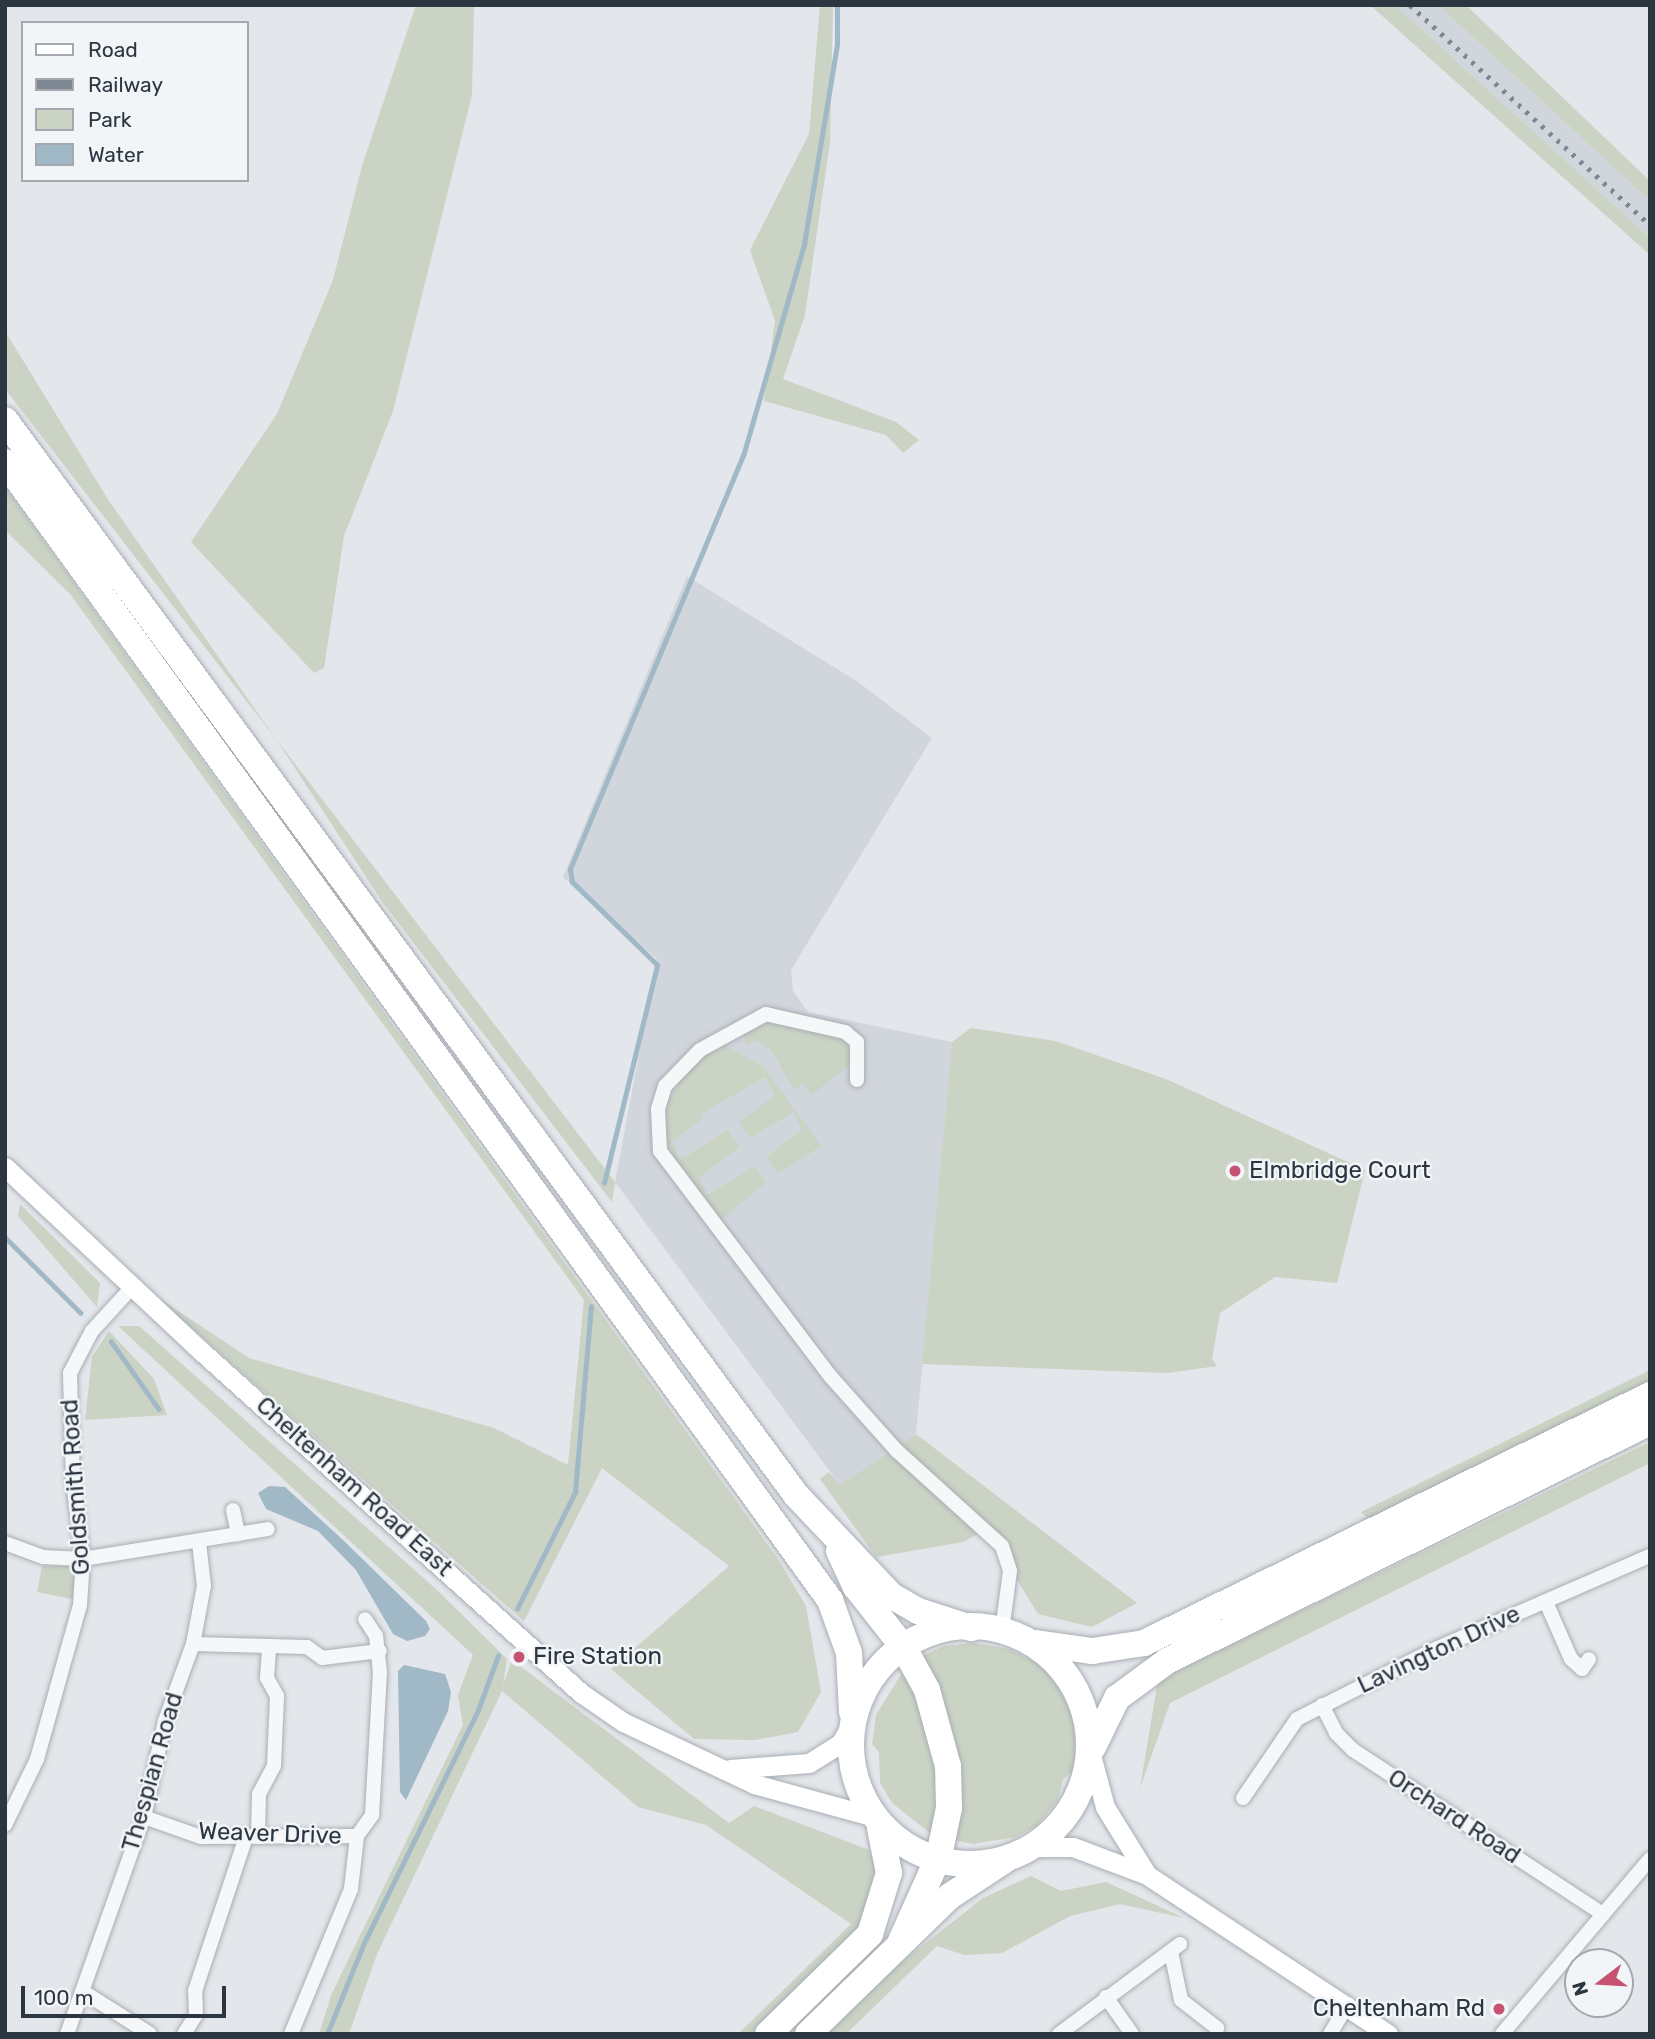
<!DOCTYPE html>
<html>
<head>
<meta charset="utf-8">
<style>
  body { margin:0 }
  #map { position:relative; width:1655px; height:2039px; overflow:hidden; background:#e3e6ea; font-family:Rubik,sans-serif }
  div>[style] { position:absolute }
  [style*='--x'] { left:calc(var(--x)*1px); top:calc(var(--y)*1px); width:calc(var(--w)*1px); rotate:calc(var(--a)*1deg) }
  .built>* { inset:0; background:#d1d6dc }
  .green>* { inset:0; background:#cad3c4 }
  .water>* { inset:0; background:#a1b8c7 }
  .stream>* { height:4.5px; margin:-2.25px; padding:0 2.25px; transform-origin:2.25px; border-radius:2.25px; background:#a1b8c7 }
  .roads { filter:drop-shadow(0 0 2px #a8aeb4) drop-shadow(0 0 2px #a8aeb4) }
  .street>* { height:14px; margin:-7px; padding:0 7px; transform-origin:7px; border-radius:7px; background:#f5f7f8 }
  .secondary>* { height:19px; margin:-9.5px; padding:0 9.5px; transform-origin:9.5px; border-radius:9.5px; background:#fff }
  .highway>* { height:26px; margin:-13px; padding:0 13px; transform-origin:13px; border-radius:13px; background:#fff }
  .highway>.ring { margin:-13px; padding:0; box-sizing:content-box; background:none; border:26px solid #fff; border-radius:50% }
  .rail>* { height:4.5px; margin-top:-2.25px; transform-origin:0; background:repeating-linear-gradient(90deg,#7d8892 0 3.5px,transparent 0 10.5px) }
  .dots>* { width:19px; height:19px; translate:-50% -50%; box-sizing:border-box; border:4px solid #f2f5f7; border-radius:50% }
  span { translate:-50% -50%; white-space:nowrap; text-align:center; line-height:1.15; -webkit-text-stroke:5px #f2f5f7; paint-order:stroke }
  .poi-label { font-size:24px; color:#2c3641 }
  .left { translate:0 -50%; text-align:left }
  .right { translate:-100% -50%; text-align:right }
  .street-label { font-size:24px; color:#2c3641 }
  .frame { position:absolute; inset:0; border:7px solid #2c3641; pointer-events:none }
  .legend { position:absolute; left:21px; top:21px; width:228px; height:161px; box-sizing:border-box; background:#f2f5f7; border:2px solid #a3a9ae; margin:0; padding:9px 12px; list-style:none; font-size:21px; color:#2c3641 }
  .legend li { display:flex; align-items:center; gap:14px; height:35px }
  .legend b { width:35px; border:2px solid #a3a9ae }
  .north { position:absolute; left:1564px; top:1948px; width:70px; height:70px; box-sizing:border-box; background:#f2f5f7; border:2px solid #a3a9ae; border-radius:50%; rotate:253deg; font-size:19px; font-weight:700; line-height:28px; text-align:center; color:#2c3641 }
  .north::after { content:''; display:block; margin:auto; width:24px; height:32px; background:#c55271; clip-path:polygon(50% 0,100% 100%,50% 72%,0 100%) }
  .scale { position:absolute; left:21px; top:1986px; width:205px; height:32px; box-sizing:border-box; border:4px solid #2c3641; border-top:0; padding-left:9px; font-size:21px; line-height:24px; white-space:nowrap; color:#2c3641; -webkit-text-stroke:5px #f2f5f7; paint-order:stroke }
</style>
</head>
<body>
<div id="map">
  <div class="built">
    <i style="clip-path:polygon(1395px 5px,1438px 5px,1650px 201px,1650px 238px)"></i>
    <i style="clip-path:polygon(687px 576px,858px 682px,932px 738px,791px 970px,793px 991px,808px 1012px,952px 1042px,916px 1434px,840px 1485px,615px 1182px,657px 959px,563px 877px)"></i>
  </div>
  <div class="green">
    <i style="clip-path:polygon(416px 5px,474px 5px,472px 95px,393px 411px,344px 536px,324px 668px,314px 673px,191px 542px,277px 414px,333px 280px,362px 166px)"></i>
    <i style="clip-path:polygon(820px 5px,833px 5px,830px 142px,805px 315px,783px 379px,896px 422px,919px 440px,903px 453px,886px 435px,764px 401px,775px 321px,750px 250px,809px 134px)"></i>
    <i style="clip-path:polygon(1370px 5px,1395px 5px,1650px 238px,1650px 255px)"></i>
    <i style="clip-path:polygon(1438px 5px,1466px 5px,1650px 181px,1650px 201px)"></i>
    <i style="clip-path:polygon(5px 331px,109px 501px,276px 739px,615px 1182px,612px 1202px,383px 903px,276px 739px,5px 389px)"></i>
    <i style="clip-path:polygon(5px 487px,778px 1559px,806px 1606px,821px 1692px,798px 1732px,755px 1740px,694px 1739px,611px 1669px,729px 1566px,602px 1468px,524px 1621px,154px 1295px,249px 1358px,494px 1428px,568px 1465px,584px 1300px,70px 594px,5px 530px)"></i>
    <i style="clip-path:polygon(765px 1021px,846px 1039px,853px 1063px,811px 1095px,803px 1084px,794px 1090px,772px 1051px,757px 1041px,746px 1045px,744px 1033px)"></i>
    <i style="clip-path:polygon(971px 1028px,1055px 1041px,1166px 1079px,1365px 1170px,1337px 1283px,1275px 1277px,1220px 1313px,1212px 1359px,1217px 1366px,1168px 1373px,922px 1364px,952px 1042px)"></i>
    <i style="clip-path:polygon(726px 1046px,763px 1066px,821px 1146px,778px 1174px,766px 1157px,802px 1130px,793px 1112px,751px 1138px,739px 1122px,775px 1095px,765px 1077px,701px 1114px,703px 1118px,672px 1142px,680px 1160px,727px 1130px,740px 1147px,699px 1177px,707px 1195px,755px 1166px,766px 1182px,720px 1221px,671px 1155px,666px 1131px,668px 1103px,683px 1076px,710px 1050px)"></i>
    <i style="clip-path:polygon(20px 1204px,100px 1283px,97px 1307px,18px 1216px)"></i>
    <i style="clip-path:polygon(118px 1326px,139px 1326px,437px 1590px,507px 1659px,503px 1685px,512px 1660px,729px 1823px,754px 1806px,869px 1850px,880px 1880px,862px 1931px,756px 2034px,738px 2034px,851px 1924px,706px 1825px,638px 1807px,502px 1691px,377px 1954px,349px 2034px,319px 2034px,332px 1993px,463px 1725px,458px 1695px,473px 1655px)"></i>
    <i style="clip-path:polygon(109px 1331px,154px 1379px,167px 1415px,85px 1420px,92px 1357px)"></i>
    <i style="clip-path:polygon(1650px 1370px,1650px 1383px,1371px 1522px,1361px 1512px)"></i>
    <i style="clip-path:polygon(916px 1434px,1137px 1603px,1092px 1627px,1038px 1614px,986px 1529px,963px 1542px,876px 1557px,820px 1479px,829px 1472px,840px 1485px)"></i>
    <i style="clip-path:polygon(1650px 1442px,1650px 1463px,1170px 1703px,1140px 1788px,1158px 1680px)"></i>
    <i style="clip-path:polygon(42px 1566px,75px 1566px,73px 1599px,37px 1592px)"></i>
    <i style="clip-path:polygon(975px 1643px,1009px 1649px,1043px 1666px,1072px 1707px,1079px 1743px,1076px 1768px,1063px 1779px,1058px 1800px,1037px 1825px,1016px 1837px,973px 1844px,954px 1840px,920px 1657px,944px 1646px)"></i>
    <i style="clip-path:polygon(905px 1668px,919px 1694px,940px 1782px,935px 1837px,892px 1803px,880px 1783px,879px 1752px,872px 1744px,876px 1715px)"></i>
    <i style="clip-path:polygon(1031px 1876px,1061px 1891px,1106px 1882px,1184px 1918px,1120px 1904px,1070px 1916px,1002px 1953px,964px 1955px,937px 1946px,846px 2034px,823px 2034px,894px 1968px,983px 1898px)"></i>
  </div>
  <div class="water">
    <i style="clip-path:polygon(269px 1486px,285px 1487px,343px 1540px,426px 1621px,430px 1629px,425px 1636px,407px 1641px,393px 1634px,356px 1570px,318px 1531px,266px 1509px,258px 1493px)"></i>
    <i style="clip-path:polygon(404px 1665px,445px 1674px,451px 1692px,448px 1711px,406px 1800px,400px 1792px,398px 1671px)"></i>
  </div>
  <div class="stream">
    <i style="--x:604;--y:1183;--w:224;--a:-76.3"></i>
    <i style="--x:657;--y:965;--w:119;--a:-135.7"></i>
    <i style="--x:572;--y:882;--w:13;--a:-99"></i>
    <i style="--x:570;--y:869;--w:448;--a:-67.3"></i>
    <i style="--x:743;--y:456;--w:221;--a:-73.9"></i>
    <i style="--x:804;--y:244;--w:202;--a:-80.6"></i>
    <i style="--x:837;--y:45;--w:40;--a:-90"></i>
    <i style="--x:5;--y:1237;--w:107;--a:45"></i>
    <i style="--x:111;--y:1341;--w:83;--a:54.8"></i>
    <i style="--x:517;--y:1609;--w:131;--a:-63.6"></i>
    <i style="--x:575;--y:1492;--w:186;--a:-85.1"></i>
    <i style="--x:327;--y:2034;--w:98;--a:-67.9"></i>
    <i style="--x:364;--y:1943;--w:259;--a:-63.9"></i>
    <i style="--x:478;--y:1710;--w:58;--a:-69.7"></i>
  </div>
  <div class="roads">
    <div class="street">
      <i style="--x:857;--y:1080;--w:38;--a:-90"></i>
      <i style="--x:857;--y:1042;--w:16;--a:-140"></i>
      <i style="--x:845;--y:1032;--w:81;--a:-167.2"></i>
      <i style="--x:766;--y:1014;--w:75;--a:151.4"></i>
      <i style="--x:700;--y:1050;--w:50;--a:134.2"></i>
      <i style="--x:665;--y:1086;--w:24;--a:107"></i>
      <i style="--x:658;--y:1109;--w:42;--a:87.3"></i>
      <i style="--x:660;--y:1151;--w:283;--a:52.9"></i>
      <i style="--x:831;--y:1377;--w:98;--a:48.3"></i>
      <i style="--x:896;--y:1450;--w:143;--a:42.2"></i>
      <i style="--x:1002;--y:1546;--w:26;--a:72"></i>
      <i style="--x:1010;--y:1571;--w:61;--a:97.6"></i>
      <i style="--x:233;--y:1510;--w:25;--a:78"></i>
      <i style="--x:5;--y:1543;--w:40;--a:20.2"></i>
      <i style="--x:43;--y:1557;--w:40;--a:2.9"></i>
      <i style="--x:83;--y:1559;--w:187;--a:-9.2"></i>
      <i style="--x:1546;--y:1602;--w:62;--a:66.3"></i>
      <i style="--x:1571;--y:1659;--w:15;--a:42"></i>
      <i style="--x:1582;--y:1669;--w:12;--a:-55"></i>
      <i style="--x:193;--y:1644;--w:114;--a:1.5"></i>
      <i style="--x:307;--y:1647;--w:19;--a:36"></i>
      <i style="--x:322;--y:1658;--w:58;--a:-6.9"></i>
      <i style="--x:1322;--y:1705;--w:31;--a:63"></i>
      <i style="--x:1336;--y:1733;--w:24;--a:45"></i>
      <i style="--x:1353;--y:1750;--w:299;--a:33.3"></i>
      <i style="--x:1243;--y:1798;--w:96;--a:-55.6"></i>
      <i style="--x:1297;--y:1719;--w:150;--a:-26.9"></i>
      <i style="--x:1431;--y:1651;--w:239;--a:-23.5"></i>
      <i style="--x:144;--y:1817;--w:60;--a:19.3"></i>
      <i style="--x:201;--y:1837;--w:156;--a:-0.4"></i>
      <i style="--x:5;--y:1825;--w:73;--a:-64.1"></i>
      <i style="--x:37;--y:1759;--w:160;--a:-74.4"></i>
      <i style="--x:80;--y:1605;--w:46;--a:-86.3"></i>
      <i style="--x:83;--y:1559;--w:78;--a:-97.4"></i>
      <i style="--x:73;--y:1482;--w:109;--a:-91.6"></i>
      <i style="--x:70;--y:1373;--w:47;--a:-62.4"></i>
      <i style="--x:92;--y:1331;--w:62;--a:-47.6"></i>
      <i style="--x:258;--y:1837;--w:43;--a:-88.7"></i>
      <i style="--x:259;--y:1794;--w:32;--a:-62"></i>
      <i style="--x:274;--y:1766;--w:70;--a:-87.5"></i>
      <i style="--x:277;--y:1696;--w:21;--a:-119"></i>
      <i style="--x:267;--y:1678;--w:30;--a:-86"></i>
      <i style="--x:1171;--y:1952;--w:49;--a:78.2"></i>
      <i style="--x:1181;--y:2000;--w:46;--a:37.9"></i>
      <i style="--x:82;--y:1991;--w:80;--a:32.3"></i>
      <i style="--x:1106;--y:1997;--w:45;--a:54.9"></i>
      <i style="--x:67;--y:2034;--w:230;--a:-70.5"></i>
      <i style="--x:144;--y:1817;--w:98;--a:-77.7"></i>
      <i style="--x:165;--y:1721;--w:82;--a:-70"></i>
      <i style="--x:193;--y:1644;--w:59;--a:-79.3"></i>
      <i style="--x:204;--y:1586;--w:44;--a:-96.5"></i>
      <i style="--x:184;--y:2034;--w:22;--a:-58"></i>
      <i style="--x:196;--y:2015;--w:24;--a:-92"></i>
      <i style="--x:195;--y:1991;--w:162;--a:-71.7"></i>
      <i style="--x:291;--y:2034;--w:157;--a:-67.5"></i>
      <i style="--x:351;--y:1889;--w:53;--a:-83.5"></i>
      <i style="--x:357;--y:1836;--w:26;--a:-54"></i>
      <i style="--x:372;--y:1815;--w:142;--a:-86.8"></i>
      <i style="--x:380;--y:1673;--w:37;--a:-96"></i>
      <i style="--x:376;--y:1636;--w:20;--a:-123"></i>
      <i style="--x:1059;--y:2034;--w:151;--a:-36.6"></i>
      <i style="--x:1330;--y:2034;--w:35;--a:-59"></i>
      <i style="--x:1502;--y:2034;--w:229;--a:-49.8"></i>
    </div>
    <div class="secondary">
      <i style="--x:5;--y:1167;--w:269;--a:43.2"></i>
      <i style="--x:201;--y:1351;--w:511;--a:41.99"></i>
      <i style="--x:581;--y:1693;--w:51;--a:34.6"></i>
      <i style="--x:623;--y:1722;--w:145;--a:25.3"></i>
      <i style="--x:754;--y:1784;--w:121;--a:15.3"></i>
      <i style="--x:1091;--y:1755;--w:54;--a:74.9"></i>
      <i style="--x:1105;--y:1807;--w:78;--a:58.2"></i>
      <i style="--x:730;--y:1769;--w:79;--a:-4.3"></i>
      <i style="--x:809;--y:1763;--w:36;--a:-32"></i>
      <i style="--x:840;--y:1744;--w:16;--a:-60"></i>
      <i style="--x:1032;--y:1847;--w:41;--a:0"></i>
      <i style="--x:1073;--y:1847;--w:79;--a:20.7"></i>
      <i style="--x:1147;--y:1875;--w:289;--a:33.4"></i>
    </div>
    <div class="highway">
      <i style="--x:5;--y:420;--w:1335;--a:53.65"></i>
      <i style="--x:796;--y:1495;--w:139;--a:46.5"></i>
      <i style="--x:892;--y:1596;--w:30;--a:30"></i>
      <i style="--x:918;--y:1611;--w:56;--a:17.8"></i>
      <i style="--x:5;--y:462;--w:1406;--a:54.06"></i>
      <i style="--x:830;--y:1600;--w:56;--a:70.3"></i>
      <i style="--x:849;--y:1653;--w:59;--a:87.1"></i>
      <i style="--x:839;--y:1551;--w:40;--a:65"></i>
      <i style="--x:856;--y:1587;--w:78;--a:51.8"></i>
      <i style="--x:904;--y:1648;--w:48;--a:61.3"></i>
      <i style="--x:927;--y:1690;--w:79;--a:74.6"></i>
      <i style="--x:948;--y:1766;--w:42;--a:88.6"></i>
      <i style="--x:949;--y:1808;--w:49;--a:101.8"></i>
      <i style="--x:939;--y:1856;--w:93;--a:114.1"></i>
      <i class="ring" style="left:851px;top:1626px;width:212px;height:212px"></i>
      <i style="--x:1036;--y:1643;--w:57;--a:8.1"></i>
      <i style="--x:1092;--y:1651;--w:53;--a:-8.7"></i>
      <i style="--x:1144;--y:1643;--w:564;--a:-26.11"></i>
      <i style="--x:1093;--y:1747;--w:55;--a:-63.9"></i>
      <i style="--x:1117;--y:1698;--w:62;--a:-36.5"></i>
      <i style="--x:1167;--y:1661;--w:539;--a:-26.33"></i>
      <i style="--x:768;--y:2034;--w:143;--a:-44.4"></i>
      <i style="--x:870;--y:1934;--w:64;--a:-72.7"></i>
      <i style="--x:889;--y:1873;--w:46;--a:-101.3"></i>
      <i style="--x:808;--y:2034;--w:198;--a:-44.2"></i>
      <i style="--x:950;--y:1896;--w:66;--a:-33.2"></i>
    </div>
  </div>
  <div class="rail">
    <i style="--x:1410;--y:5;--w:326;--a:42.5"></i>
  </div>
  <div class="dots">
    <i style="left:1235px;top:1171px;background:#c55271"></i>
    <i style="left:519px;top:1657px;background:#c55271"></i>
    <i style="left:1499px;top:2009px;background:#c55271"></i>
  </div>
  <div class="poi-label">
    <span class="left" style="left:1249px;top:1171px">Elmbridge Court</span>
    <span class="left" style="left:533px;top:1657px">Fire Station</span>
    <span class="right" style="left:1485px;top:2009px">Cheltenham Rd</span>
  </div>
  <div class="street-label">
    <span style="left:76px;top:1487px;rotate:-94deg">Goldsmith Road</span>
    <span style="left:354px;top:1487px;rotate:42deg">Cheltenham Road East</span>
    <span style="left:1439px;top:1650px;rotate:-25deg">Lavington Drive</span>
    <span style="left:153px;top:1772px;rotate:-74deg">Thespian Road</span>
    <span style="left:1454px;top:1817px;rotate:33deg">Orchard Road</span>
    <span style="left:270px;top:1834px;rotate:2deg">Weaver Drive</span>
  </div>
  <div class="frame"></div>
  <ul class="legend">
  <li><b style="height:9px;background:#fff"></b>Road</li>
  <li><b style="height:9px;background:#7d8892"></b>Railway</li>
  <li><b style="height:19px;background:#cad3c4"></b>Park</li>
  <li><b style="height:19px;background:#a1b8c7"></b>Water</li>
  </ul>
  <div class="north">N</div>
  <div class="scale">100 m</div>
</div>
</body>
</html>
